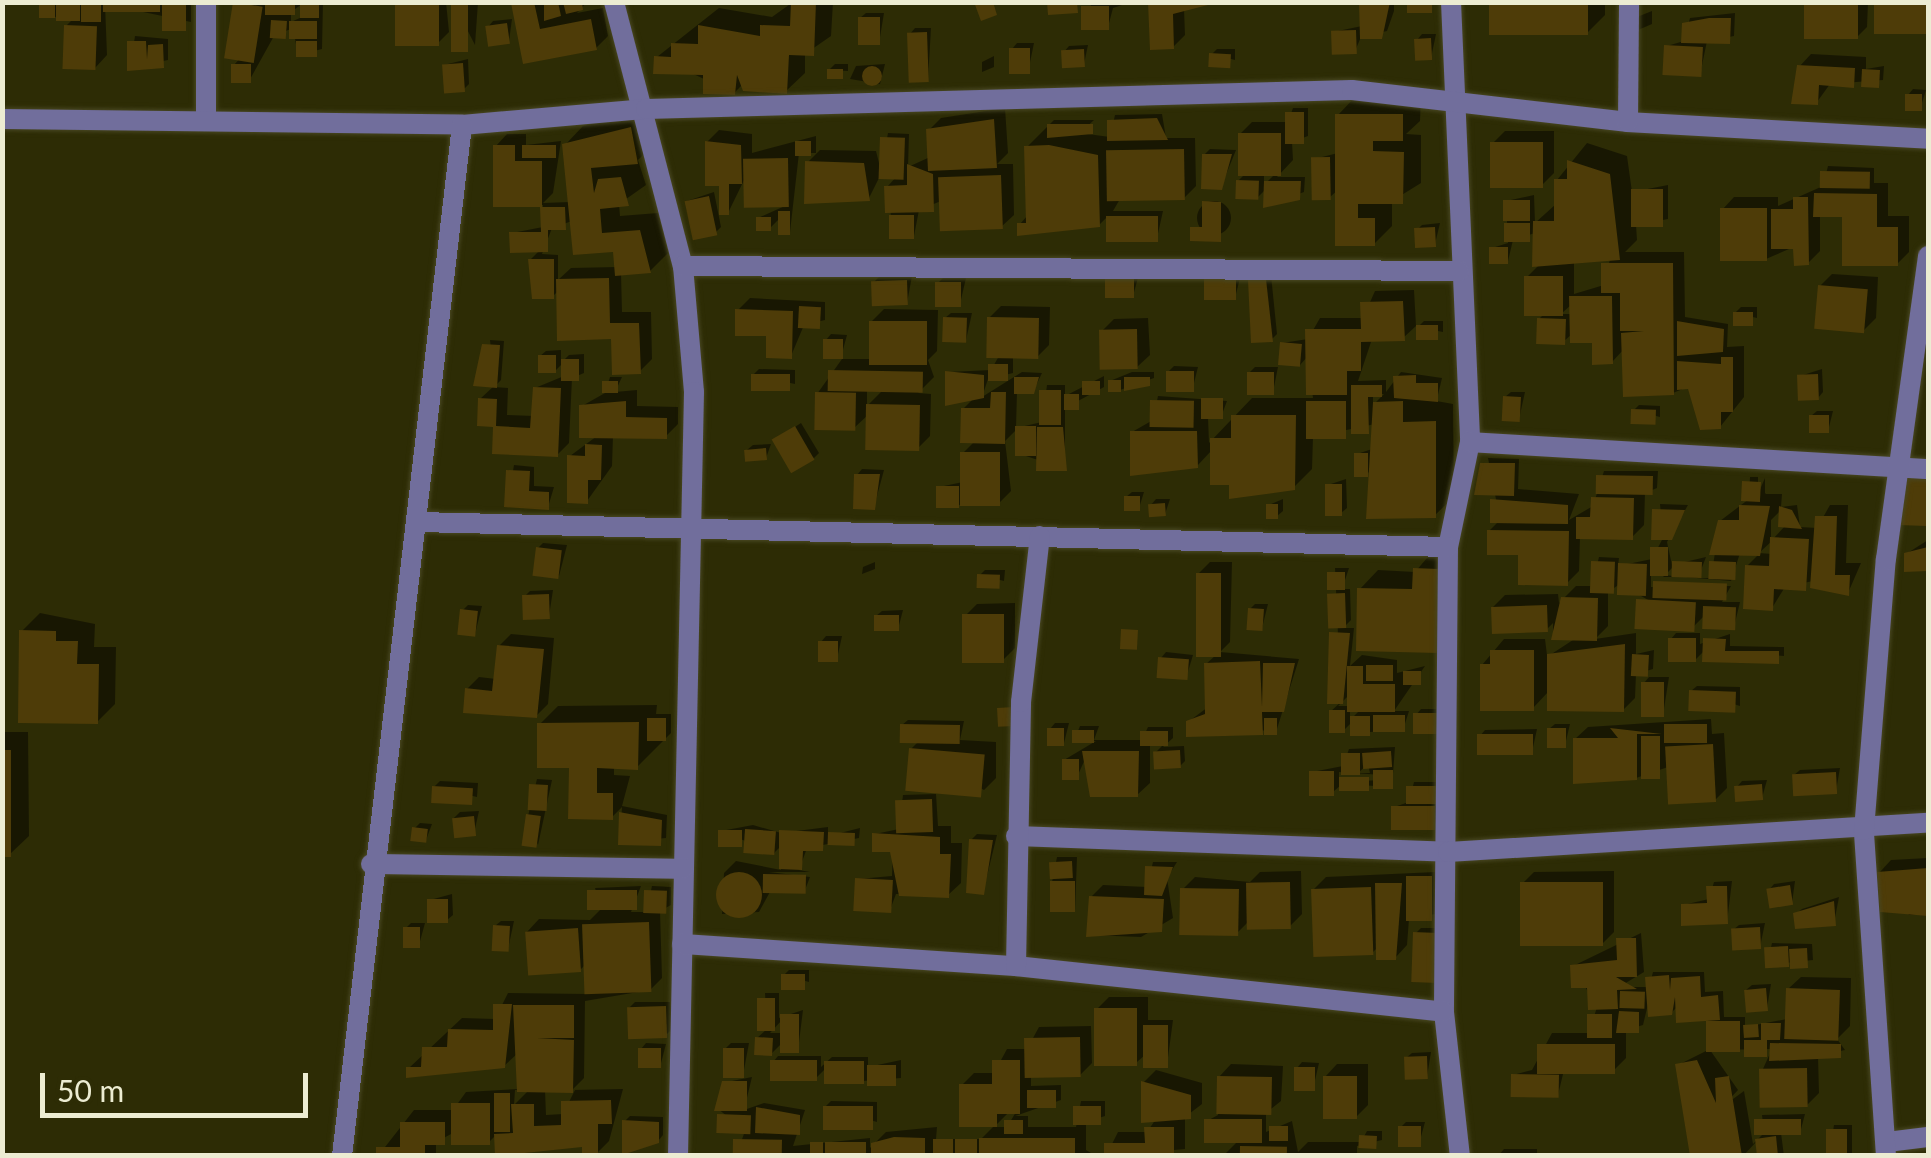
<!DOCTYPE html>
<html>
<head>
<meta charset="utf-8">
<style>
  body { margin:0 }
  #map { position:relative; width:1931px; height:1158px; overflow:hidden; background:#2d2c05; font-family:Lato,sans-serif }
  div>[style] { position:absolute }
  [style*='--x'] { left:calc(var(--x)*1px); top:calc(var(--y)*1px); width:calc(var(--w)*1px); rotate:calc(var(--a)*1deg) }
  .shadow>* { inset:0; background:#0007 }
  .round { border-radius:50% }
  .building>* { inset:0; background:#4e3c08; transform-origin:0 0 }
  .roads { filter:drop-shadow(0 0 2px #484722) drop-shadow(0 0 2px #484722) }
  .minor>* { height:20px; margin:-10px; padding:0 10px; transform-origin:10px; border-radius:10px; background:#716e9c }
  span { translate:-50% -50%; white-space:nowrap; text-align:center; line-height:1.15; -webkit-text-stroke:8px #2d2c05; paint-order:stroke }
  .frame { position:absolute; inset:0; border:5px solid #ececd2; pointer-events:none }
  .scale { position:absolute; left:40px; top:1073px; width:268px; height:45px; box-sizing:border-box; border:5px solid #ececd2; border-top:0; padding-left:12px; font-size:30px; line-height:35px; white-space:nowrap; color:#ececd2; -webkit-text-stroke:8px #2d2c05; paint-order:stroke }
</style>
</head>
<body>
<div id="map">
  <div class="shadow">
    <i style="clip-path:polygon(42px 2px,191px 2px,191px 22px,105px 4px,107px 55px,95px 68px,66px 26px,74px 18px,41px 16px)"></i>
    <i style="clip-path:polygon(evenodd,231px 2px,323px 2px,322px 49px,298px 55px,293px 28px,274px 36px,249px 81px,234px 65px,242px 56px,240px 3px,231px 2px,302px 4px,302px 17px,291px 22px,291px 12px,302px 4px)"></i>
    <i style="clip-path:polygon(398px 2px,446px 2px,449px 32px,437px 44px)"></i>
    <i style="clip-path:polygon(453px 2px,478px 2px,475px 45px)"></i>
    <i style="clip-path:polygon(587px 2px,577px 13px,603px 8px,608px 36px,596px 48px,525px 61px,515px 2px)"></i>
    <i style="clip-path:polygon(793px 2px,833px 2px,831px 36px,805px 54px,805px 73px,786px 91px,743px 84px,734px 93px,657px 57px,719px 8px,772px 17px)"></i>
    <i style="clip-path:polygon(1088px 2px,1131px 2px,1113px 8px,1108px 27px)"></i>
    <i style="clip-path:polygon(1151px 2px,1212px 2px,1184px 9px,1185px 35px,1173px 47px)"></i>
    <i style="clip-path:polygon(1362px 2px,1394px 2px,1394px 11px,1387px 31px,1361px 37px,1355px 51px,1333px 32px,1362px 26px)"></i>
    <i style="clip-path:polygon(1491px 2px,1605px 2px,1605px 15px,1587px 33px)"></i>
    <i style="clip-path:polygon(1806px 2px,1868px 2px,1867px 27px,1855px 39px)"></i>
    <i style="clip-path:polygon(1876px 2px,1928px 2px,1928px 28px,1924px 33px)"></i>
    <i style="clip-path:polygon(1652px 11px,1652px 24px,1638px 30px,1637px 17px)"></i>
    <i style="clip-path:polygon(866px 13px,884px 13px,879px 43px,860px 18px)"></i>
    <i style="clip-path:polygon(1735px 13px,1734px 36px,1707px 41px,1700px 75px,1667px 46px,1684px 41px,1690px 18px)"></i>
    <i style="clip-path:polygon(512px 19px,509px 41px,488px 27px,493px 21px)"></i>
    <i style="clip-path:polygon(915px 28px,931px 28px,928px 80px,910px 34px)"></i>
    <i style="clip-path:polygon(1422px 34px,1436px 34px,1431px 58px,1417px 40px)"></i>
    <i style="clip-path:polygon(135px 36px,168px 39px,168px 60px,130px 68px)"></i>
    <i style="clip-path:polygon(1017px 43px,1034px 43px,1028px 72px,1012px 49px)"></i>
    <i style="clip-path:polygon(1088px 45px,1084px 64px,1064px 52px,1069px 46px)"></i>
    <i style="clip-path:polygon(1217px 49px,1235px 49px,1235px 60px,1212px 54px)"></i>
    <i style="clip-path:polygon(1811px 54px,1866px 57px,1866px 69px,1884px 66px,1883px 80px,1830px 84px,1817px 102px,1799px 67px)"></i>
    <i style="clip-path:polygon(994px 56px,994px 67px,982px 72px,982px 62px)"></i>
    <i style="clip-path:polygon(468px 59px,469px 84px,464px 89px,444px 65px)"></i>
    <i style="clip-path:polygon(835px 64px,848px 64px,848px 71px,829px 70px)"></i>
    <i style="clip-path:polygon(885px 64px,880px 84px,850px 79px,856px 66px)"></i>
    <i style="clip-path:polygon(1913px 89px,1926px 90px,1920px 109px,1908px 95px)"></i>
    <i style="clip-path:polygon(1356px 96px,1421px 96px,1420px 121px,1406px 134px,1421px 135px,1421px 183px,1392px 201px,1392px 226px,1374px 244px,1338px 190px,1330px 197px,1314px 159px,1338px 153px,1338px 115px)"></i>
    <i style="clip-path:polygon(1005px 108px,1008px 153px,997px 164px,1013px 164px,1014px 215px,1001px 227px,941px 201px,919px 210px,914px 236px,891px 216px,887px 187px,897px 176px,880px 176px,869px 198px,808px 162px,820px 150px,876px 151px,881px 171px,888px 133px,909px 134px,908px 167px,930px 157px,929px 130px,941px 118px)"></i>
    <i style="clip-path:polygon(evenodd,1293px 108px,1308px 108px,1308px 136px,1292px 142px,1293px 160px,1277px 177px,1305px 177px,1304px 192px,1266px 206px,1266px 189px,1258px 197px,1238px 181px,1246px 173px,1240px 134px,1252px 122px,1288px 122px,1293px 108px,1264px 173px,1276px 173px,1264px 185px,1264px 173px)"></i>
    <i style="clip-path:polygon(evenodd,649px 110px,655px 143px,638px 160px,646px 185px,619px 204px,620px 216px,658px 213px,668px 253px,650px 271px,621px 273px,622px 312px,651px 312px,652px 359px,640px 371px,613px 337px,559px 290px,553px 296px,530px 260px,540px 250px,512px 233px,543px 227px,543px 205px,495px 205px,495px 147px,507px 134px,526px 134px,526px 145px,561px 141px,553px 193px,543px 203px,570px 202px,565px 145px,583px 126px,649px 110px,572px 221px,615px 249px,617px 267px,571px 268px,558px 280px,558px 255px,542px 254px,552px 228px,572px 221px)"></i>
    <i style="clip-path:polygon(1162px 114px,1166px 138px,1195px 138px,1196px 186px,1184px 198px,1120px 199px,1113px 211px,1163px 211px,1157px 238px,1108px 239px,1108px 216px,1099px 225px,1020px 224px,1028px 215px,1027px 147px,1054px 120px,1094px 120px,1080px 133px,1110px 137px,1115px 115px)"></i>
    <i style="clip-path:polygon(719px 130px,752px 134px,752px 153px,816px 136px,816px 153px,799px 153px,790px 232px,780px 218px,770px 228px,758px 218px,787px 205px,746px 176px,728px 213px,707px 142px)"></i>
    <i style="clip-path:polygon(1505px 131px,1554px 131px,1554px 173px,1542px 185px,1493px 143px)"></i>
    <i style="clip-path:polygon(evenodd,1587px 143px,1627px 156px,1632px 192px,1668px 185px,1668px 219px,1636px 225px,1637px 240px,1625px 252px,1684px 252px,1685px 317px,1728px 324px,1727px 347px,1744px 346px,1744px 397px,1720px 427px,1690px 386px,1673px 393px,1624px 349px,1612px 362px,1595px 340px,1572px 334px,1563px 342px,1539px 319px,1545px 313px,1527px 277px,1540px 264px,1535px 233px,1513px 240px,1508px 261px,1492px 248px,1508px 243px,1506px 201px,1534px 195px,1535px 223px,1556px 204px,1557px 180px,1587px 143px,1610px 259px,1604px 285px,1574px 294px,1574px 262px,1610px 259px,1587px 143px,1572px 304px,1572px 314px,1561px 314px,1572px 304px)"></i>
    <i style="clip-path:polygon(1210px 149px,1236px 150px,1221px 187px,1204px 155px)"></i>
    <i style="clip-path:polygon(1828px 166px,1874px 168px,1874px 183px,1888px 183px,1888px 216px,1909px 216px,1909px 252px,1897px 264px,1845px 215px,1820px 215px,1820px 251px,1808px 263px,1796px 246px,1766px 259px,1722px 210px,1734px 197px,1778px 197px,1778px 206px,1823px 186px)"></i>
    <i style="clip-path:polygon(714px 192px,721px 227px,715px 233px,687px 201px)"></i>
    <i class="round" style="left:1197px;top:201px;width:34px;height:34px"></i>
    <i style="clip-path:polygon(1440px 223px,1435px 244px,1417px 230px,1422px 225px)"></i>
    <i style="clip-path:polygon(1139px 274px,1133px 296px,1107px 296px)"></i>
    <i style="clip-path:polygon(1241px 274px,1235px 298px,1206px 280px)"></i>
    <i style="clip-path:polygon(1832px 274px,1878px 277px,1876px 318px,1864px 330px,1820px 286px)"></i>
    <i style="clip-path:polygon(1271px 275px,1277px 334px,1272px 339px,1250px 281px)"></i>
    <i style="clip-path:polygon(912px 276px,907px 303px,874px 282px,879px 277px)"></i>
    <i style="clip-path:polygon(943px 278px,966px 278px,960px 304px,938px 283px)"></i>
    <i style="clip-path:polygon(evenodd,1414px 290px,1416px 326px,1403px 338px,1372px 339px,1358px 381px,1386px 380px,1386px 392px,1401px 372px,1442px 378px,1437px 399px,1420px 398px,1453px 404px,1454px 497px,1435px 515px,1375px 466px,1367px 474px,1357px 454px,1375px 448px,1375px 424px,1313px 437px,1312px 469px,1294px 487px,1231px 482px,1212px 450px,1197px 466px,1132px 432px,1153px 420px,1158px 396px,1227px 401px,1221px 417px,1208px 417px,1209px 443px,1252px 398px,1313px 398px,1308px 356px,1300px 365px,1282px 343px,1308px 339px,1320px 318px,1363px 318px,1375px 291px,1414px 290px,1373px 394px,1384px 394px,1373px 405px,1373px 394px)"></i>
    <i style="clip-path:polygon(750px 298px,825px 302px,825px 320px,804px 325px,791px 356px,738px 310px)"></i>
    <i style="clip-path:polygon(1001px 306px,1050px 307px,1049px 345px,1037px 357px,1013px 356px,1013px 373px,988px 379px,982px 397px,1022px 372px,1042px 373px,1033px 392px,1017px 392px,1016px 428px,1042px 422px,1047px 385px,1065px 385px,1065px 396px,1104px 376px,1104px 387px,1065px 408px,1065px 469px,1017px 453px,1017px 429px,1005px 441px,1011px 491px,999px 503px,957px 505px,939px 487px,963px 482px,963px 453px,975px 441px,963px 409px,974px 398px,948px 372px,991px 370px,999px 356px,989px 318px)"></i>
    <i style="clip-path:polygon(1741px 307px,1757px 307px,1757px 318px,1735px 313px)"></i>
    <i style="clip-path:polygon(evenodd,884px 309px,938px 310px,937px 351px,928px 360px,934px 377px,918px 393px,931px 394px,930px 436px,918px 448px,868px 415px,854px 428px,817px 394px,842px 359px,871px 359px,871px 322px,884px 309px,867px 389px,884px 389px,867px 406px,867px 389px)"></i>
    <i style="clip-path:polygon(951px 313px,972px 313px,966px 340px,945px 318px)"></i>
    <i style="clip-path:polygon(1148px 318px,1150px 355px,1137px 367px,1102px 331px,1114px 319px)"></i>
    <i style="clip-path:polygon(1424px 321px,1443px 321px,1443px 332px,1418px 327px)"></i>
    <i style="clip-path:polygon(831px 334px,847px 335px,841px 357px,826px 340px)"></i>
    <i style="clip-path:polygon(490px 340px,504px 341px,501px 380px,494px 387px,508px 388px,507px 415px,534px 416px,535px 388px,564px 376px,564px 362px,556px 370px,540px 356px,546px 351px,561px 350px,561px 363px,569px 355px,584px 354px,584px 373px,572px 378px,569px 443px,557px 455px,494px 452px,495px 424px,480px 399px,495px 385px)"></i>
    <i style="clip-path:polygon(1174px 366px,1198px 367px,1192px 391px,1168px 372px)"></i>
    <i style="clip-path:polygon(1255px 367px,1278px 367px,1273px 392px,1249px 373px)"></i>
    <i style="clip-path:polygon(759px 369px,795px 370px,795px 384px,753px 375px)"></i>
    <i style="clip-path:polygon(1822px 369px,1823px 392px,1818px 398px,1800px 376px)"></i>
    <i style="clip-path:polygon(1132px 372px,1154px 372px,1154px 378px,1120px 390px,1110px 381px)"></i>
    <i style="clip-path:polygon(610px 377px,622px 377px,615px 392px,637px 390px,637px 406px,678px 407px,678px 424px,666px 436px,613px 436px,612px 466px,587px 501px,570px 456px,597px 436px,582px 406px,605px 393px)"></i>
    <i style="clip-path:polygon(1511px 392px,1525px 392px,1519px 419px,1505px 397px)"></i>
    <i style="clip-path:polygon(1639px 405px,1660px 406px,1660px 417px,1634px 410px)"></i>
    <i style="clip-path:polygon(1817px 411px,1833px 411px,1828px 431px,1811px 416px)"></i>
    <i style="clip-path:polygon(801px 423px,819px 453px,814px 458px,775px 440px)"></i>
    <i style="clip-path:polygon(771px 444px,766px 458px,747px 450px,753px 445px)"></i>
    <i style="clip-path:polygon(1488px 458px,1519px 459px,1518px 489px,1579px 494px,1569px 520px,1593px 506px,1604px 471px,1658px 471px,1657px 488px,1645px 493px,1644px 525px,1632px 537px,1580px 537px,1579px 571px,1567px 583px,1489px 531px,1500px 520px)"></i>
    <i style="clip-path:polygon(514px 465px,534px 467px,534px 486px,554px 487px,548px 507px,507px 505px)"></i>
    <i style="clip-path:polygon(862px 469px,884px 470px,874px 507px,857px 475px)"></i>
    <i style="clip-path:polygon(evenodd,1750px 477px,1758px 477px,1758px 494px,1765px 478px,1765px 494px,1782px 494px,1781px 507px,1797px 505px,1800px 527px,1817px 528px,1830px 505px,1848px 505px,1846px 563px,1861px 563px,1848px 593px,1813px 581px,1785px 587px,1772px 608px,1747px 566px,1759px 554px,1740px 553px,1731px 581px,1651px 574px,1651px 587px,1731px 586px,1722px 602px,1740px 602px,1734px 627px,1705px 615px,1694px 626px,1620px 584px,1608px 592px,1608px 626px,1595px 639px,1636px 633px,1636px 654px,1654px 650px,1653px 669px,1636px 674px,1635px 698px,1623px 710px,1549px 691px,1533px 708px,1482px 665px,1504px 639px,1545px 639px,1550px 679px,1550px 655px,1576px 638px,1553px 638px,1553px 623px,1547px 629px,1493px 607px,1505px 595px,1558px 594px,1559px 603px,1576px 586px,1592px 586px,1599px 557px,1619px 558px,1618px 566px,1652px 559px,1663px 538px,1660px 504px,1688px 505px,1667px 542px,1672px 565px,1706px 557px,1698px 578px,1711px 578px,1720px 521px,1749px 499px,1750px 477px,1781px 510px,1786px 525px,1771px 541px,1771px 520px,1781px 510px,1750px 477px,1773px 540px,1772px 554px,1759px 553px,1773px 540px,1750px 477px,1674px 566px,1674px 577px,1663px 577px,1674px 566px)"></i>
    <i style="clip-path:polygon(1346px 479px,1347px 508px,1341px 513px,1328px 485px)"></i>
    <i style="clip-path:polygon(1132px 492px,1144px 492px,1139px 508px,1126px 497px)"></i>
    <i style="clip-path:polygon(1156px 499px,1170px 499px,1165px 514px,1151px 505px)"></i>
    <i style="clip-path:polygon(1283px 499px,1283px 511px,1277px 516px,1269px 505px)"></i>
    <i style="clip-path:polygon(1928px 540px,1928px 569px,1906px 569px,1906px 554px)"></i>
    <i style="clip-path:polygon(543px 543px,567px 545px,559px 576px,538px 548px)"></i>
    <i style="clip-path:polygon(1433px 551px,1456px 551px,1455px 632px,1360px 589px,1378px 570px,1415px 572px)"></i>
    <i style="clip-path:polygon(875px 562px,875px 569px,862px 574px,863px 567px)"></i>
    <i style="clip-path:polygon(1210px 562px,1232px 562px,1230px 642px,1220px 652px,1299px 659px,1276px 732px,1188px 722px,1208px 707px,1206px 664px,1216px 655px,1198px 574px)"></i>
    <i style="clip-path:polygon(evenodd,1335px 568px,1349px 568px,1342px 589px,1350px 589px,1351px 620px,1343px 628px,1354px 628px,1350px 666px,1362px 655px,1397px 660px,1397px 673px,1425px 666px,1394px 711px,1409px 711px,1403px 730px,1353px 733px,1353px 721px,1344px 730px,1331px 711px,1341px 702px,1335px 568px,1350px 694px,1349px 706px,1338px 706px,1350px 694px,1335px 568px,1350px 710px,1360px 710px,1350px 720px,1350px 710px)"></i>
    <i style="clip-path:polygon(985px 570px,1005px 570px,1004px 581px,980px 575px)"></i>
    <i style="clip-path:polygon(553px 590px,549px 616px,525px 596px,530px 591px)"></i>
    <i style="clip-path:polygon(1015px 603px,1015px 648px,1003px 660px,965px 616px,977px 604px)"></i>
    <i style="clip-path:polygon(1255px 604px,1268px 604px,1262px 628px,1250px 609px)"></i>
    <i style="clip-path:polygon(468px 605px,482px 606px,475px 634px,463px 610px)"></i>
    <i style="clip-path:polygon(903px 610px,898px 629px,876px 616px,882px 611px)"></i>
    <i style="clip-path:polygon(40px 613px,95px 624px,94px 647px,116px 647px,115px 704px,97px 722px,22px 631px)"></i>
    <i style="clip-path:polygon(1676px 633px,1700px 633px,1700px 644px,1730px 634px,1730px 646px,1784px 647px,1784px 656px,1705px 650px,1695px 660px,1671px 639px)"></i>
    <i style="clip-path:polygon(511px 634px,554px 638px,548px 704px,536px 716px,467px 689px,479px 677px,496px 679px,499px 646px)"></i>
    <i style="clip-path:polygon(826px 636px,842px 636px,837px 659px,821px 642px)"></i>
    <i style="clip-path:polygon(1166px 652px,1193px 655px,1186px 678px,1161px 658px)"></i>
    <i style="clip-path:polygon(1649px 677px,1669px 677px,1663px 715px,1644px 683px)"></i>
    <i style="clip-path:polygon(1697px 686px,1740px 687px,1740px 706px,1691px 691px)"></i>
    <i style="clip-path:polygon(657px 705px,656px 714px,671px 714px,671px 733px,637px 767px,614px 766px,614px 775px,630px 776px,622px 806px,667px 815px,666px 838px,620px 842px,622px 807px,612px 817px,540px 724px,558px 706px)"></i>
    <i style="clip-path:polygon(1421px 709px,1444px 709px,1445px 726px,1416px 715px)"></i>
    <i style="clip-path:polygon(1711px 719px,1712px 734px,1724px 733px,1727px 788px,1715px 800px,1668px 767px,1636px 778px,1575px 739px,1588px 727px)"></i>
    <i style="clip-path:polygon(908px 720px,964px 721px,960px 740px,996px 742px,996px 778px,984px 790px,911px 749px,919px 741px,902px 725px)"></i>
    <i style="clip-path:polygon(1055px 723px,1069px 723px,1064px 743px,1050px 729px)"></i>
    <i style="clip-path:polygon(1555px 724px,1570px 724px,1565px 745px,1549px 729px)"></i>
    <i style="clip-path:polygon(1080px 726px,1099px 726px,1094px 740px,1142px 740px,1148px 727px,1173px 727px,1173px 738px,1163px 747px,1184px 746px,1185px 761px,1180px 766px,1155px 753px,1165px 743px,1150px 743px,1150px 783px,1137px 795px,1086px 757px,1077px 777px,1064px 760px,1096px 741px,1074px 741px)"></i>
    <i style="clip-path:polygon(1537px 729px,1532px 752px,1480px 736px,1485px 730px)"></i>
    <i style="clip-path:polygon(2px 732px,28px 732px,29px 836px,10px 854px,2px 854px)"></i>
    <i style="clip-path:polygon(evenodd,1395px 747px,1392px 787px,1342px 784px,1333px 792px,1312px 772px,1343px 766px,1349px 749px,1395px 747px,1368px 764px,1370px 773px,1358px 773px,1368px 764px,1395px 747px,1339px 772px,1382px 775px,1382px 780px,1339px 782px,1339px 772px)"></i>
    <i style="clip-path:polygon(1840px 768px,1836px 791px,1794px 775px,1800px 770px)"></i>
    <i style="clip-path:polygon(537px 779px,552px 780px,538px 845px,528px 816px)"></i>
    <i style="clip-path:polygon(1767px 780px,1762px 798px,1737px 787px,1742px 781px)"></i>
    <i style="clip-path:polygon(440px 781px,478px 783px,477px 797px,434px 787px)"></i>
    <i style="clip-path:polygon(1414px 782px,1443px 782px,1434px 828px,1394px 807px,1409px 802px)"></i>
    <i style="clip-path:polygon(936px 794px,938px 826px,951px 826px,951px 843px,962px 843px,961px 883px,948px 895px,896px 894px,890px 910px,858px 879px,892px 876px,893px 845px,875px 834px,899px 829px,903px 795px)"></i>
    <i style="clip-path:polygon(479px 811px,474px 833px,454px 818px,460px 812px)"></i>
    <i style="clip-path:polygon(420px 823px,432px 824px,426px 840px,414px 829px)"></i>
    <i style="clip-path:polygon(753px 825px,781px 833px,828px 827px,828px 836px,860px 828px,859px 838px,807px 848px,799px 870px,810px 872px,769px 872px,810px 877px,805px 890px,771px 890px,759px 912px,722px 914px,724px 873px,736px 861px,781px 870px,782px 845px,774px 853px,721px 831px)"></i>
    <i style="clip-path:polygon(977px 834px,997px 835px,983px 892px,971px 840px)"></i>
    <i style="clip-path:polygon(1057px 857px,1077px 857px,1075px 910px,1052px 882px)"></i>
    <i style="clip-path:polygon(1928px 858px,1928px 914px,1909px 915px,1879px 873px,1891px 860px)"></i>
    <i style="clip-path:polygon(1153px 862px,1177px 862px,1167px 878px,1173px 918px,1141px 937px,1089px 935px,1091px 897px,1103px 885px,1147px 887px)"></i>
    <i style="clip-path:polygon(1301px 871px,1302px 914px,1290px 926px,1249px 921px,1237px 933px,1183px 889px,1195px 877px,1250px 882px,1260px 872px)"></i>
    <i style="clip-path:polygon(1614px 871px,1614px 932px,1602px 944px,1522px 884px,1534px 872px)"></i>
    <i style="clip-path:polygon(1436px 872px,1435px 914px,1409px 919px,1407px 945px,1395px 958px,1378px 947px,1372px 953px,1314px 889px,1326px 877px)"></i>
    <i style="clip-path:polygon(1732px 881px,1727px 922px,1683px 905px,1709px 899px,1714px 882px)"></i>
    <i style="clip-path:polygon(1795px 881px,1792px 903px,1769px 890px,1774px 884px)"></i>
    <i style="clip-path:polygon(evenodd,641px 886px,631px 912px,646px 912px,652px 886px,671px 887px,671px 905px,660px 911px,662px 978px,650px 990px,585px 1001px,584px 1078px,572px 1090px,623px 1089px,609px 1141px,597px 1153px,584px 1144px,522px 1146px,522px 1156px,498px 1156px,497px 1134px,489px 1142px,453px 1133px,436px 1142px,436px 1156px,378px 1156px,414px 1110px,453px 1110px,466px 1092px,519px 1089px,518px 1053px,504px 1066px,409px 1068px,462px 1018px,495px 1019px,508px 993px,587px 994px,586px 964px,580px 970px,527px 932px,539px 919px,590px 920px,601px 909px,595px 888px,641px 886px,515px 1090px,529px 1090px,514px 1105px,515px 1090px,641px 886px,545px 1090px,575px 1090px,563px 1114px,546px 1115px,545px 1090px)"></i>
    <i style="clip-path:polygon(452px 894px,453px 915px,447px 920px,430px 900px)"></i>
    <i style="clip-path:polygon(1839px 897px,1834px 923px,1796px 914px,1802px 909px)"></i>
    <i style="clip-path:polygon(501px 921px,514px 921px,508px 949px,495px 926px)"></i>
    <i style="clip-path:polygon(411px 923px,425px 923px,419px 945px,406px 928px)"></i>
    <i style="clip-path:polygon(1765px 923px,1760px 947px,1733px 930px,1739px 925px)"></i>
    <i style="clip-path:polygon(1421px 928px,1444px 928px,1443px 974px,1416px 933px)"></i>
    <i style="clip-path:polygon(1641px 933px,1644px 972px,1619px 987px,1649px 987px,1653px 972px,1704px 972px,1705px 992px,1723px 991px,1724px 1017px,1745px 1017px,1745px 1027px,1787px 1019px,1788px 989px,1801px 977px,1851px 978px,1850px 1026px,1837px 1039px,1845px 1050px,1818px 1056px,1819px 1093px,1807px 1105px,1762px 1071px,1772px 1049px,1710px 1050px,1738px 1090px,1722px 1107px,1744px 1091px,1753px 1144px,1764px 1133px,1762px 1115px,1805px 1114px,1800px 1133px,1781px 1133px,1784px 1156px,1759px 1156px,1757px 1141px,1743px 1156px,1693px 1156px,1678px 1065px,1708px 1050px,1708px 1018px,1678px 1006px,1671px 1013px,1649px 1000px,1643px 1025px,1626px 1030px,1626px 1058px,1614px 1070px,1564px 1070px,1558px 1095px,1513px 1075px,1532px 1070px,1552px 1033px,1589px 1033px,1597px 1007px,1573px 966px)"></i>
    <i style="clip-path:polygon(1772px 943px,1812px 944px,1813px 960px,1767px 965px)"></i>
    <i style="clip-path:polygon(789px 970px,809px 970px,809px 982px,784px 975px)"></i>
    <i style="clip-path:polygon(1771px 984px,1767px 1008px,1746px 990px,1752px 985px)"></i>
    <i style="clip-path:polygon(evenodd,765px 993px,779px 993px,779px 1018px,803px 1010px,798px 1050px,782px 1043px,772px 1053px,757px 1038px,767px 1029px,765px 993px,782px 1020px,782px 1033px,770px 1033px,782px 1020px)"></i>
    <i style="clip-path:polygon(1109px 997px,1148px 997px,1148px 1020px,1173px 1020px,1167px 1065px,1146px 1054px,1137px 1062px,1097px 1009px)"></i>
    <i style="clip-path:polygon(635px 1002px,670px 1002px,671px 1030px,666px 1035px,629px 1008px)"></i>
    <i style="clip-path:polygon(evenodd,1091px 1026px,1092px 1063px,1080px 1075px,1031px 1076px,1031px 1086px,1061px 1085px,1061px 1100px,1015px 1116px,1028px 1116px,1028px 1127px,1076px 1127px,1081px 1101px,1105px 1101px,1105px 1116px,1086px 1122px,1086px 1150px,1096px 1156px,736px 1156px,745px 1131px,717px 1108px,722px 1083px,752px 1077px,744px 1110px,764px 1103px,805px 1110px,793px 1146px,870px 1138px,870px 1148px,886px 1132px,937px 1127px,936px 1139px,981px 1139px,995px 1125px,962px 1085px,974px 1073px,994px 1073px,1007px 1049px,1027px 1049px,1039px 1027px,1091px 1026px,1009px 1112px,1016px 1112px,1007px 1127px,994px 1127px,1009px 1112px)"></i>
    <i style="clip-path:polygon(646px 1043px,666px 1044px,660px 1067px,641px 1049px)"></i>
    <i style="clip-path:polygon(731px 1043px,749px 1043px,743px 1075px,725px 1049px)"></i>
    <i style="clip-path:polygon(1431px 1052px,1427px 1077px,1406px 1058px,1412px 1053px)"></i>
    <i style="clip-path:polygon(778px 1056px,821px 1056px,821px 1067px,832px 1057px,868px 1057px,868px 1067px,901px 1060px,901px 1078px,863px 1081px,826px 1068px,816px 1078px,773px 1062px)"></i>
    <i style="clip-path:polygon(1302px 1062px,1319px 1063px,1313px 1089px,1297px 1068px)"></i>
    <i style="clip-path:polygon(1231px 1064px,1283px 1066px,1281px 1101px,1266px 1113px,1266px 1132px,1292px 1121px,1298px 1152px,1308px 1142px,1361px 1142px,1367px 1131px,1382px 1131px,1382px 1140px,1357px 1146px,1357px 1156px,1223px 1156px,1238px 1141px,1207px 1121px,1218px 1115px,1219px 1077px)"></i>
    <i style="clip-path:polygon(1337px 1064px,1368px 1064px,1368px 1105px,1356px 1117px,1325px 1077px)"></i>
    <i style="clip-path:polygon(1156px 1070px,1202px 1083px,1202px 1104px,1185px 1117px,1185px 1149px,1106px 1156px,1118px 1132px,1147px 1132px,1156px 1119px,1144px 1082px)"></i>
    <i style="clip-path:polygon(831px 1101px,877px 1102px,877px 1122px,825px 1107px)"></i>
    <i style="clip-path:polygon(630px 1116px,663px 1117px,663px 1135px,658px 1141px,625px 1121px)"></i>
    <i style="clip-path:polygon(1406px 1122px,1425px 1122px,1419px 1144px,1401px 1127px)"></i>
    <i style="clip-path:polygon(1834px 1125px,1852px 1125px,1852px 1156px,1829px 1156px)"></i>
    <i style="clip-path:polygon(1504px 1149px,1537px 1149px,1537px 1156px,1498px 1156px)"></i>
  </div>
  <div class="building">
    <i style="left:39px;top:2px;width:16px;height:16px"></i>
    <i style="left:56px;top:2px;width:24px;height:19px"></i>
    <i style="left:81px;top:2px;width:20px;height:20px"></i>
    <i style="left:103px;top:2px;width:57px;height:10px"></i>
    <i style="left:162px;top:2px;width:24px;height:29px"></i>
    <i style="left:233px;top:2px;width:30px;height:57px;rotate:9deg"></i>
    <i style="left:265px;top:2px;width:30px;height:13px"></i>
    <i style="left:300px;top:2px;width:19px;height:16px"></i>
    <i style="left:395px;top:2px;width:44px;height:44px"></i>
    <i style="left:451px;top:2px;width:17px;height:50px"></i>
    <i style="clip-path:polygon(534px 2px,540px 29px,591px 19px,597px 50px,523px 64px,511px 3px)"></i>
    <i style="clip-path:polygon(544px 2px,558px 2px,561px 16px,544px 21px)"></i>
    <i style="clip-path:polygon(563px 2px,582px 2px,583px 10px,566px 14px)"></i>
    <i style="clip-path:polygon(791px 2px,816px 2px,814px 56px,789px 55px,787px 94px,743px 91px,737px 75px,735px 95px,703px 94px,703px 75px,653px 74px,654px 56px,671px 57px,671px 43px,698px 44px,698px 25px,760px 36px,760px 25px,790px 26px)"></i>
    <i style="clip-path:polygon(974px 2px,993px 2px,997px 15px,981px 21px)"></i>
    <i style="clip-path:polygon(1047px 2px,1077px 2px,1078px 13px,1048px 15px)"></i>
    <i style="clip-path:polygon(1148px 2px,1208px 2px,1208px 5px,1173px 14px,1174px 49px,1150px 50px)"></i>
    <i style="clip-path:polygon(1359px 2px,1390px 2px,1382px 39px,1360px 39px)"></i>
    <i style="left:1407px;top:2px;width:25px;height:11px"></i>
    <i style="left:1489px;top:2px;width:99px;height:33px"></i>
    <i style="left:1804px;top:2px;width:54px;height:37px"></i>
    <i style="left:1874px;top:2px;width:52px;height:32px"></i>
    <i style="left:1081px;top:6px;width:28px;height:24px"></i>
    <i style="left:858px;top:17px;width:22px;height:28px"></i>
    <i style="clip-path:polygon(1709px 18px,1731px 18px,1730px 44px,1681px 43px,1682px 23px)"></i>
    <i style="left:271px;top:20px;width:16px;height:18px;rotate:4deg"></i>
    <i style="left:289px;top:21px;width:28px;height:18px"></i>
    <i style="left:507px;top:23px;width:21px;height:22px;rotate:82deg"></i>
    <i style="left:64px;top:25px;width:33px;height:44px;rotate:2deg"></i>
    <i style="left:1356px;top:30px;width:24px;height:25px;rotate:88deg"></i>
    <i style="left:927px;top:32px;width:50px;height:20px;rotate:88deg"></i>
    <i style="left:1431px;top:38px;width:22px;height:17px;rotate:87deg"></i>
    <i style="clip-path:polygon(127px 41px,146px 41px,147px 59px,148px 45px,163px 44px,164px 68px,127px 71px)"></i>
    <i style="left:296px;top:41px;width:21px;height:16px"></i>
    <i style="left:1664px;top:45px;width:39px;height:30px;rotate:3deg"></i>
    <i style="left:1009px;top:48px;width:21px;height:26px"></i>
    <i style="left:1084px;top:49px;width:18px;height:23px;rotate:87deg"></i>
    <i style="left:1209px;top:53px;width:22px;height:14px;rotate:3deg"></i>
    <i style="left:463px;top:63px;width:29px;height:21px;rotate:86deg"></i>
    <i style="left:231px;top:64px;width:20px;height:19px"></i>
    <i style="clip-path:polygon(1797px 65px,1855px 68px,1854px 88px,1819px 85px,1818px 105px,1791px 104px)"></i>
    <i class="round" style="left:862px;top:66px;width:20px;height:20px"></i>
    <i style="left:827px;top:69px;width:16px;height:10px"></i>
    <i style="left:1862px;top:69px;width:18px;height:18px;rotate:3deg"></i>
    <i style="left:1905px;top:94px;width:17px;height:17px"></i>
    <i style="left:1285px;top:112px;width:19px;height:32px"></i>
    <i style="clip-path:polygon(1335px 114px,1403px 114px,1403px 141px,1373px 141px,1373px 151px,1404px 152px,1403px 204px,1358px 204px,1358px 218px,1375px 218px,1375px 246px,1335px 246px)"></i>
    <i style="clip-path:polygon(1157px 118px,1168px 140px,1107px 141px,1107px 120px)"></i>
    <i style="clip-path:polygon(994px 119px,997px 168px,928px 171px,926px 129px)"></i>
    <i style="clip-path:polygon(1047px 124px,1093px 124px,1093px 134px,1047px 138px)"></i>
    <i style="clip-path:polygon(631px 127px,638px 164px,591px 168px,594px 193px,598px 179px,621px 177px,629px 206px,600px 209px,602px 233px,640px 230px,651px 273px,615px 276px,613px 252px,573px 255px,562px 144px)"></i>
    <i style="left:1238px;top:133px;width:43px;height:43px"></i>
    <i style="left:880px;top:137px;width:25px;height:42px;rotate:2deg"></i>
    <i style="clip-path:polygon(705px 141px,741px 145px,742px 184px,729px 184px,729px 215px,719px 215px,719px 186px,705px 186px)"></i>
    <i style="left:795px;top:141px;width:16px;height:15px"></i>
    <i style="left:1490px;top:142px;width:53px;height:46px"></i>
    <i style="clip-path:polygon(493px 145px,515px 145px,515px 161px,542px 161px,542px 207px,565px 207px,566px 230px,548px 230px,548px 252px,510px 253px,509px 232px,541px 232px,540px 207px,493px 207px)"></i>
    <i style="left:522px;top:145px;width:34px;height:13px"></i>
    <i style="clip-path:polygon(1049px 145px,1098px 155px,1100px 227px,1017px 236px,1017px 223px,1026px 223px,1024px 146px)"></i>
    <i style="left:1184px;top:149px;width:51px;height:78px;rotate:89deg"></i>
    <i style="clip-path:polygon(1202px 154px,1232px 154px,1222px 190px,1201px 189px)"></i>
    <i style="left:1330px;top:157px;width:43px;height:19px;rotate:89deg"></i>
    <i style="left:788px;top:158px;width:49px;height:45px;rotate:89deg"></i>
    <i style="clip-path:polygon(1567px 160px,1610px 174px,1620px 260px,1532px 267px,1533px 221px,1554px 221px,1554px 179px,1567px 179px)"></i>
    <i style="clip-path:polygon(805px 161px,864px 163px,870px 201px,804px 204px)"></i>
    <i style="clip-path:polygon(907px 164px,933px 174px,934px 212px,885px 213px,884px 186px,907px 185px)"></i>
    <i style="left:1820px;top:171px;width:50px;height:17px;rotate:1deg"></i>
    <i style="left:1001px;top:175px;width:54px;height:63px;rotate:88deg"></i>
    <i style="left:1236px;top:180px;width:23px;height:19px;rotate:2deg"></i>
    <i style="clip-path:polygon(1264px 181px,1301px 181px,1300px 200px,1263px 208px)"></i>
    <i style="left:1631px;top:189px;width:32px;height:38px"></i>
    <i style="clip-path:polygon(1814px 193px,1877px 194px,1877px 227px,1898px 227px,1898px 266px,1842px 266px,1842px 217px,1813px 217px)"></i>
    <i style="left:709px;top:196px;width:40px;height:25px;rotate:78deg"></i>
    <i style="clip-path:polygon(1793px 197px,1808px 197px,1809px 265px,1794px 266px,1793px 249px,1771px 249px,1771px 209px,1793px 209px)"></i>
    <i style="left:1503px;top:200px;width:27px;height:21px"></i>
    <i style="clip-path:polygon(1202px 201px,1221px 202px,1221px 242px,1190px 241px,1190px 227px,1202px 227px)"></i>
    <i style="left:1767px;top:208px;width:53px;height:47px;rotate:90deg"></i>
    <i style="left:778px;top:211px;width:12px;height:24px"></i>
    <i style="left:889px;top:215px;width:25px;height:24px"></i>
    <i style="left:1106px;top:216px;width:52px;height:26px"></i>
    <i style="left:756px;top:217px;width:15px;height:14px"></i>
    <i style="left:1530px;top:223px;width:19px;height:26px;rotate:90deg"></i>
    <i style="left:1435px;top:227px;width:20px;height:21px;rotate:87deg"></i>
    <i style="left:1489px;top:247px;width:19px;height:17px"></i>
    <i style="clip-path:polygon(528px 259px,554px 259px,554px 299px,532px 299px)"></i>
    <i style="clip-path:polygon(1601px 263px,1673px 263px,1674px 395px,1623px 397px,1621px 333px,1644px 331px,1620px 331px,1620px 293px,1601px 293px)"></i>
    <i style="left:1524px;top:276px;width:39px;height:40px"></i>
    <i style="clip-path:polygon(609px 278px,610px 323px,639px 323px,641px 374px,612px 375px,611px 339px,557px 341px,556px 279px)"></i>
    <i style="left:1105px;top:278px;width:29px;height:20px"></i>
    <i style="left:1204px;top:279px;width:32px;height:21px"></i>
    <i style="clip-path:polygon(1266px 279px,1273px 342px,1251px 343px,1248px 280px)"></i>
    <i style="left:907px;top:280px;width:25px;height:36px;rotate:88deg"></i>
    <i style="left:935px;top:282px;width:26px;height:25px"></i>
    <i style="left:1818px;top:285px;width:50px;height:44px;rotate:5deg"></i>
    <i style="clip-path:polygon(1569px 296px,1612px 296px,1613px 364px,1592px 365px,1592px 343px,1570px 343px)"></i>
    <i style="clip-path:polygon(1403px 301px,1405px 341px,1361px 342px,1361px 371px,1347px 371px,1347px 395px,1306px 395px,1305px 329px,1361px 329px,1360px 302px)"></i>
    <i style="left:799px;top:306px;width:22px;height:22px;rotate:3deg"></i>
    <i style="clip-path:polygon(735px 309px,793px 311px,792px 359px,766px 358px,766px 336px,735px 336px)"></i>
    <i style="left:1733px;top:312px;width:20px;height:14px"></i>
    <i style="left:943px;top:317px;width:24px;height:25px;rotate:2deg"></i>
    <i style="left:987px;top:317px;width:52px;height:41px;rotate:1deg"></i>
    <i style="left:1537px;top:318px;width:29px;height:26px;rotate:2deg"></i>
    <i style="left:869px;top:321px;width:58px;height:44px"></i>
    <i style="clip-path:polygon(1677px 321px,1724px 329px,1723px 352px,1677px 356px)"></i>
    <i style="left:1438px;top:325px;width:15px;height:22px;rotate:90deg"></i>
    <i style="left:1137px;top:329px;width:40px;height:38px;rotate:89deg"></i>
    <i style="left:823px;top:339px;width:20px;height:20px"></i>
    <i style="left:1280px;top:342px;width:22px;height:23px;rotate:5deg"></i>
    <i style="clip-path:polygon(482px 344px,500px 345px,497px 388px,473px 386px)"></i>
    <i style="left:538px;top:355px;width:18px;height:18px"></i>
    <i style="clip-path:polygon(1721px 357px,1733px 357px,1733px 412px,1721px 412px,1721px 429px,1700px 430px,1688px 389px,1677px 390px,1677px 361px,1721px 364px)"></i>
    <i style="left:561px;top:359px;width:18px;height:22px"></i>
    <i style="left:988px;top:364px;width:20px;height:17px"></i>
    <i style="left:828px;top:370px;width:95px;height:21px;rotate:1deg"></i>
    <i style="clip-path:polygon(945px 371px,984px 375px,984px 398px,945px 406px)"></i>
    <i style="left:1166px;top:371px;width:28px;height:21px"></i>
    <i style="left:1247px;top:372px;width:27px;height:23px"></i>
    <i style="left:751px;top:374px;width:39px;height:17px"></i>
    <i style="left:1818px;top:374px;width:26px;height:21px;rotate:88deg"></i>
    <i style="clip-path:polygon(1416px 375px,1416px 383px,1438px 383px,1438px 402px,1394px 398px,1393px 376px)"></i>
    <i style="clip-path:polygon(1014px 377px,1039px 377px,1034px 394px,1014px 394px)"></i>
    <i style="clip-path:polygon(1124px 377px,1150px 377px,1150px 386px,1124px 391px)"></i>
    <i style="left:1108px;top:380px;width:13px;height:12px"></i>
    <i style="left:602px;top:381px;width:16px;height:12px"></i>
    <i style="left:1082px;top:381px;width:18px;height:14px"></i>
    <i style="clip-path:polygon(1351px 385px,1382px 385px,1382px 397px,1368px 397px,1369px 434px,1351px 434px)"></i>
    <i style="clip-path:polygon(533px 387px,561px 388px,558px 457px,492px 454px,493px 427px,477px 426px,478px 398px,497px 399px,496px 426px,530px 428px)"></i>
    <i style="left:1039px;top:390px;width:22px;height:35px"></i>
    <i style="left:815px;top:392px;width:41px;height:38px;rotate:1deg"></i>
    <i style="clip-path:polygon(991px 392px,1006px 392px,1005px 444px,960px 443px,961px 408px,990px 408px)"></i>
    <i style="left:1064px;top:394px;width:15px;height:16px"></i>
    <i style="left:1503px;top:396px;width:18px;height:25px;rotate:3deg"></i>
    <i style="left:1201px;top:398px;width:22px;height:21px"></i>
    <i style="left:1150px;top:400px;width:44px;height:27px;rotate:1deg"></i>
    <i style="clip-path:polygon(626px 401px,626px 417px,667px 418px,667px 439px,579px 438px,579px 405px)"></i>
    <i style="left:1306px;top:401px;width:40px;height:38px"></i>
    <i style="clip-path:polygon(1403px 401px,1403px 422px,1436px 421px,1436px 518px,1366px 519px,1373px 402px)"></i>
    <i style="left:866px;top:404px;width:54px;height:46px;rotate:1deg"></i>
    <i style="left:1631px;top:409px;width:25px;height:15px;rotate:2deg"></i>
    <i style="clip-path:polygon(1231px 415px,1296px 415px,1295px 490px,1229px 499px,1229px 485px,1210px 485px,1210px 438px,1231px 438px)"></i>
    <i style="left:1809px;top:415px;width:20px;height:18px"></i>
    <i style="left:795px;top:426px;width:39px;height:27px;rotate:60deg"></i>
    <i style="left:1015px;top:426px;width:21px;height:30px"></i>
    <i style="clip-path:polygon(1037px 427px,1063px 427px,1067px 471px,1036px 471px)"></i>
    <i style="clip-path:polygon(1130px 431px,1197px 431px,1198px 468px,1130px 476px)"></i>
    <i style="clip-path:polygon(585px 444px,602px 445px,601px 480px,588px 480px,588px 504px,567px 503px,567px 455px,585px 456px)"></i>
    <i style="left:766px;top:448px;width:12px;height:22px;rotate:85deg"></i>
    <i style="left:960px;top:452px;width:40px;height:54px"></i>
    <i style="left:1354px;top:453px;width:14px;height:24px"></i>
    <i style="clip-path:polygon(1480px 463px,1515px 463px,1514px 496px,1474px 495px)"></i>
    <i style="clip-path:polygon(506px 470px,530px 471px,529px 491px,549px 492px,549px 510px,504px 507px)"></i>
    <i style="clip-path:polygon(854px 474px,880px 474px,875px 510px,853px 509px)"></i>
    <i style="left:1596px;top:475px;width:57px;height:19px;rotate:1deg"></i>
    <i style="left:1900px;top:477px;width:28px;height:48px;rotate:2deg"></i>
    <i style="left:1742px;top:481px;width:19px;height:20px;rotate:3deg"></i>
    <i style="left:1325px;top:484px;width:17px;height:32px"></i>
    <i style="left:936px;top:486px;width:23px;height:22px"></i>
    <i style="left:1124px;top:496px;width:16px;height:15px"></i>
    <i style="clip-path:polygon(1591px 497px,1634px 498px,1633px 540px,1576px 539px,1576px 517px,1590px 517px)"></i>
    <i style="clip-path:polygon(1490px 499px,1568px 505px,1568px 524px,1490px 523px)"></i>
    <i style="left:1165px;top:503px;width:13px;height:17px;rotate:86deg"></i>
    <i style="left:1266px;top:504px;width:12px;height:15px"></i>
    <i style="clip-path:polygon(1739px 505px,1770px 506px,1760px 556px,1709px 555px,1718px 520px,1739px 520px)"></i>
    <i style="clip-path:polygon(1779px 506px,1792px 510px,1802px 529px,1778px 527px)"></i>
    <i style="clip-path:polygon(1652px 509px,1685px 510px,1672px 540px,1651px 540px)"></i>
    <i style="clip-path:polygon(1815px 516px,1837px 516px,1835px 575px,1850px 575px,1849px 596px,1810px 588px)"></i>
    <i style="clip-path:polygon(1487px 530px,1569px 531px,1568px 586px,1518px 585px,1518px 555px,1487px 555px)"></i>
    <i style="clip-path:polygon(1770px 537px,1809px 539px,1806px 591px,1774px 589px,1773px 611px,1743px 609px,1745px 565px,1769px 566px)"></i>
    <i style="left:536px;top:547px;width:26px;height:29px;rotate:7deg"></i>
    <i style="left:1650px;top:547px;width:18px;height:29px"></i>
    <i style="clip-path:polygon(1928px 547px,1928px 571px,1904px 572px,1904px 553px)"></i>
    <i style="left:1591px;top:561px;width:24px;height:32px;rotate:2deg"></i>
    <i style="left:1672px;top:561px;width:30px;height:16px;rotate:2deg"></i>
    <i style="left:1709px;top:561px;width:27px;height:18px;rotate:2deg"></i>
    <i style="left:1618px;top:563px;width:29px;height:32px;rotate:2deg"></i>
    <i style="clip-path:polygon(1413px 568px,1439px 569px,1438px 653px,1356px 651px,1357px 588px,1412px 589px)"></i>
    <i style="left:1327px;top:572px;width:18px;height:18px"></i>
    <i style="left:1196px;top:573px;width:25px;height:84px"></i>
    <i style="left:977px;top:574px;width:23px;height:14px;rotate:2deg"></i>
    <i style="left:1653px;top:581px;width:74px;height:17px;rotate:2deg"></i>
    <i style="left:1345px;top:593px;width:35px;height:18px;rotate:88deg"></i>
    <i style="left:549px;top:594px;width:25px;height:27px;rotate:88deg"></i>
    <i style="clip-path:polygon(1561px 597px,1598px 598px,1597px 641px,1551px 640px)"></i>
    <i style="left:1636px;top:599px;width:60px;height:30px;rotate:3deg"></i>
    <i style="left:1547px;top:605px;width:27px;height:56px;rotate:88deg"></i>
    <i style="left:1703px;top:606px;width:33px;height:23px;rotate:2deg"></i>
    <i style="left:1248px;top:608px;width:16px;height:22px;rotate:4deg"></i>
    <i style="left:460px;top:609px;width:18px;height:26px;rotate:6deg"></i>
    <i style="left:1004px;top:614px;width:49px;height:42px;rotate:90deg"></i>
    <i style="left:874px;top:615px;width:25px;height:16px"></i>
    <i style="left:1121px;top:629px;width:17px;height:20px;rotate:3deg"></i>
    <i style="clip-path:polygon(19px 630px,56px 631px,56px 641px,78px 641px,77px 664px,99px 664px,98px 724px,18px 723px)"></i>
    <i style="clip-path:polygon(1329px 632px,1350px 633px,1343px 704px,1327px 704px)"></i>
    <i style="left:1668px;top:638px;width:28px;height:24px"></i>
    <i style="clip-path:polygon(1703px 638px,1726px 639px,1725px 651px,1779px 651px,1779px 664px,1702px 662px)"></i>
    <i style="left:818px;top:641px;width:20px;height:21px"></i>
    <i style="clip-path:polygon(1625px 644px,1624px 712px,1547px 711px,1547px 654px)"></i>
    <i style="clip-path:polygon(497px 645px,544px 649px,537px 718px,463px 713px,465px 688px,492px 691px)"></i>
    <i style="clip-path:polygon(1490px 650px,1534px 650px,1534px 711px,1480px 711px,1480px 664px,1490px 664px)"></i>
    <i style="left:1632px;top:654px;width:17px;height:22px;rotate:3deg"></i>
    <i style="left:1158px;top:657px;width:31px;height:21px;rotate:4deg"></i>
    <i style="clip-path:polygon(1260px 661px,1262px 707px,1263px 663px,1295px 663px,1284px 712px,1262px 712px,1263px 735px,1186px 737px,1186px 721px,1205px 714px,1204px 663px)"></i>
    <i style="left:1366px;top:665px;width:27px;height:16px"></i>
    <i style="clip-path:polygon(1347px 666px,1363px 666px,1363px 684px,1395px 684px,1395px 712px,1347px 712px)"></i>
    <i style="left:1403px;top:671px;width:18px;height:14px"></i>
    <i style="left:1641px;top:682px;width:23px;height:35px"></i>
    <i style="left:1689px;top:690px;width:47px;height:21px;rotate:2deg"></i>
    <i style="left:1014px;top:707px;width:19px;height:17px;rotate:87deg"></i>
    <i style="left:1329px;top:710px;width:16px;height:23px"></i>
    <i style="left:1440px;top:713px;width:21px;height:27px;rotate:90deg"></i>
    <i style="left:1373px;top:715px;width:32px;height:17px"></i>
    <i style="left:1350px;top:716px;width:20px;height:20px"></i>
    <i style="left:666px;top:718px;width:23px;height:19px;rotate:90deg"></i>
    <i style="left:1264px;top:718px;width:13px;height:17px"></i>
    <i style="clip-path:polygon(639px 722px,638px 770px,597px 768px,597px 793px,613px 793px,613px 820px,568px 819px,569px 768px,537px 768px,537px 723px)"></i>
    <i style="left:900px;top:724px;width:60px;height:19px;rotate:1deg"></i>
    <i style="left:1664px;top:724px;width:43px;height:19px"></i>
    <i style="left:1047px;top:728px;width:17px;height:18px"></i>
    <i style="left:1547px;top:728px;width:19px;height:20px"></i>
    <i style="clip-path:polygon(1610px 728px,1662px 734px,1637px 734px,1637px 780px,1573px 784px,1573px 738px,1618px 738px)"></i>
    <i style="left:1072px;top:730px;width:22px;height:13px"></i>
    <i style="left:1140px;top:731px;width:28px;height:15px"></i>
    <i style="left:1533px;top:734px;width:21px;height:56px;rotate:90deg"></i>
    <i style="left:1641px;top:736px;width:19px;height:43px"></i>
    <i style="left:1713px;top:744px;width:58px;height:48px;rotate:87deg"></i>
    <i style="left:909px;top:748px;width:76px;height:43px;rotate:5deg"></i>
    <i style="left:2px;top:750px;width:9px;height:107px"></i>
    <i style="left:1180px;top:750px;width:18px;height:27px;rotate:87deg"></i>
    <i style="clip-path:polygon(1082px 751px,1139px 751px,1138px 797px,1090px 797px)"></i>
    <i style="left:1391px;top:751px;width:16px;height:29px;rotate:86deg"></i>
    <i style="left:1341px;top:753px;width:19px;height:22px"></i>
    <i style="left:1062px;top:759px;width:17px;height:21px"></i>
    <i style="left:1373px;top:770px;width:20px;height:19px"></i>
    <i style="left:1309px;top:771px;width:25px;height:25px"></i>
    <i style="left:1836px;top:772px;width:22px;height:44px;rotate:87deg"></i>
    <i style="left:1369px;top:777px;width:14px;height:30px;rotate:90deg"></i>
    <i style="left:529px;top:784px;width:19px;height:26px;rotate:3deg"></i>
    <i style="left:1762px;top:784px;width:16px;height:28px;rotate:86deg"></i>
    <i style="left:432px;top:786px;width:41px;height:17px;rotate:3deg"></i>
    <i style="left:1406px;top:786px;width:33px;height:18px"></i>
    <i style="left:932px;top:799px;width:33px;height:37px;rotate:88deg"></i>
    <i style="left:1391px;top:806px;width:44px;height:24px"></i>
    <i style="clip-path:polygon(619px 812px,662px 820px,661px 846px,618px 845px)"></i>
    <i style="left:526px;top:814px;width:15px;height:32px;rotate:8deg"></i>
    <i style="left:474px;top:816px;width:20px;height:22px;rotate:84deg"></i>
    <i style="left:412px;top:827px;width:16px;height:14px;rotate:7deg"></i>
    <i style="left:745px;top:829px;width:31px;height:24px;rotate:4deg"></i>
    <i style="left:718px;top:830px;width:24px;height:17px"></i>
    <i style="clip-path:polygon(779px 830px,824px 832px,823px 851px,803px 851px,802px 870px,779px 869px)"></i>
    <i style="left:828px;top:832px;width:27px;height:13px;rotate:2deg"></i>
    <i style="clip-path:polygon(872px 833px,940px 837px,940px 854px,951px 854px,949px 898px,899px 896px,890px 852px,872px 852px)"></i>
    <i style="clip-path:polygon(969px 839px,993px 840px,984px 895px,966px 893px)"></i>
    <i style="left:1072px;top:861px;width:17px;height:23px;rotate:87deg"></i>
    <i style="clip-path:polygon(1145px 866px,1173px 867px,1162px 896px,1144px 895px)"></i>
    <i style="clip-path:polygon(1928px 868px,1928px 916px,1880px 912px,1877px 872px)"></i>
    <i class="round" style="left:716px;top:872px;width:46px;height:46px"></i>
    <i style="left:763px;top:874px;width:43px;height:19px;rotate:1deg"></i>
    <i style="left:1406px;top:876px;width:26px;height:45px"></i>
    <i style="left:855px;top:878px;width:38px;height:33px;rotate:3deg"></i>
    <i style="left:1050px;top:881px;width:25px;height:31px"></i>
    <i style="left:1290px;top:882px;width:47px;height:44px;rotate:89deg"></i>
    <i style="left:1603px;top:882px;width:64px;height:83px;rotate:90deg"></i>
    <i style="clip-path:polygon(1375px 883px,1402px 883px,1396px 960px,1376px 960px)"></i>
    <i style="left:1790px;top:885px;width:20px;height:24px;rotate:81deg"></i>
    <i style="clip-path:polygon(1706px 886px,1727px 886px,1728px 924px,1681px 926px,1681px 904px,1707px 903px)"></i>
    <i style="left:1371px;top:887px;width:68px;height:60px;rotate:88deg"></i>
    <i style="left:1180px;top:888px;width:59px;height:47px;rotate:1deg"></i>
    <i style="left:637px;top:890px;width:20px;height:50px;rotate:90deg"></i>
    <i style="left:644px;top:890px;width:23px;height:23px;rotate:2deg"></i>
    <i style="clip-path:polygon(1089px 896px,1164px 899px,1162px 932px,1086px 937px)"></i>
    <i style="left:427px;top:899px;width:21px;height:24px"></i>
    <i style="clip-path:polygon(1834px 901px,1836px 926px,1795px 929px,1793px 913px)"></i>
    <i style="left:649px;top:922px;width:70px;height:67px;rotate:88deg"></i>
    <i style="left:493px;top:925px;width:17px;height:26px;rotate:3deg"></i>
    <i style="left:403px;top:927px;width:17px;height:21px"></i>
    <i style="left:1760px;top:927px;width:22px;height:29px;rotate:87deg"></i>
    <i style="left:578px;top:928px;width:44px;height:53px;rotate:86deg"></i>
    <i style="left:1413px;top:932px;width:26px;height:50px;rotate:2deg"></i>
    <i style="clip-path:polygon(1616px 938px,1636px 938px,1637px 977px,1616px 977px,1637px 989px,1617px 990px,1618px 1009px,1588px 1010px,1587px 988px,1571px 988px,1570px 965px,1617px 960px)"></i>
    <i style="left:1788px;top:946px;width:21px;height:24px;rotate:87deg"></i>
    <i style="left:1807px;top:948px;width:20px;height:18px;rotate:87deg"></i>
    <i style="left:781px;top:974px;width:24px;height:16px"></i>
    <i style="clip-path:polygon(1669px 975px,1670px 990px,1671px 978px,1700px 976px,1701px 997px,1718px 995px,1720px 1020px,1676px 1023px,1675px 997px,1672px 1015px,1648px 1017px,1645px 977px)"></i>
    <i style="left:1766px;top:988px;width:23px;height:22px;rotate:85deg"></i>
    <i style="left:1786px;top:988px;width:54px;height:51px;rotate:2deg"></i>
    <i style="left:1620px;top:991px;width:25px;height:17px;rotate:2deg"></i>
    <i style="left:757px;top:998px;width:18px;height:33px"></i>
    <i style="clip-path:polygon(493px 1004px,512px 1004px,505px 1068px,406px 1078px,406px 1067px,421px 1067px,422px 1047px,447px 1047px,448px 1029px,493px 1030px)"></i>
    <i style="clip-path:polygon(513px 1005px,574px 1005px,574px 1038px,537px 1038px,574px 1040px,573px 1093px,517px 1092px)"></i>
    <i style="left:666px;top:1006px;width:32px;height:39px;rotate:88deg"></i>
    <i style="left:1094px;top:1008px;width:43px;height:58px"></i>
    <i style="clip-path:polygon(1619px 1011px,1639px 1012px,1639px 1033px,1616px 1033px)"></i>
    <i style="left:780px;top:1014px;width:19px;height:39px"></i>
    <i style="left:1587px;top:1014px;width:25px;height:24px"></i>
    <i style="left:1706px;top:1021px;width:34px;height:31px"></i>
    <i style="clip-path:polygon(1761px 1023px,1781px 1023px,1780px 1040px,1767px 1040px,1767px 1057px,1744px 1057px,1744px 1040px,1761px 1040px)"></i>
    <i style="left:1758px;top:1024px;width:13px;height:15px;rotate:86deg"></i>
    <i style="left:1143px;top:1025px;width:25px;height:43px"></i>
    <i style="left:755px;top:1037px;width:18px;height:18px;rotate:3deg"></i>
    <i style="left:1080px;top:1037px;width:40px;height:56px;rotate:89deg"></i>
    <i style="clip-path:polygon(1770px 1043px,1841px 1044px,1841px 1058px,1769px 1061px)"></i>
    <i style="left:1537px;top:1044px;width:78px;height:30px"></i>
    <i style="left:638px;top:1048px;width:23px;height:20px"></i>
    <i style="left:723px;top:1048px;width:21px;height:30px"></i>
    <i style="left:1427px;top:1056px;width:23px;height:23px;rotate:88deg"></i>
    <i style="left:817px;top:1060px;width:21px;height:47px;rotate:90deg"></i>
    <i style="clip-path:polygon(992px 1060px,1020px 1060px,1020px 1114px,997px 1114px,997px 1127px,959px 1127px,959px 1084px,992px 1084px)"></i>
    <i style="clip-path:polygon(1697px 1060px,1716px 1103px,1715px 1078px,1729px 1076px,1742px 1156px,1690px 1156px,1675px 1064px)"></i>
    <i style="left:824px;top:1061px;width:40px;height:23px"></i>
    <i style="left:867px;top:1065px;width:29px;height:21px"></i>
    <i style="left:1294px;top:1067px;width:21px;height:24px"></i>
    <i style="left:1807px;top:1068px;width:39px;height:48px;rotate:89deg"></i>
    <i style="left:1511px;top:1074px;width:48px;height:23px;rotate:1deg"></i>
    <i style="left:1217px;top:1076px;width:55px;height:38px;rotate:1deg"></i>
    <i style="left:1323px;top:1076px;width:34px;height:43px"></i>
    <i style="clip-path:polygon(722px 1081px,747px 1081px,747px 1111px,714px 1111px)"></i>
    <i style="clip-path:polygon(1141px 1081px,1191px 1095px,1191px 1119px,1141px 1123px)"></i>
    <i style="left:1027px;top:1090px;width:29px;height:18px"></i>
    <i style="left:494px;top:1093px;width:16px;height:39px"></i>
    <i style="clip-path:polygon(611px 1100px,612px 1124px,598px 1124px,598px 1155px,582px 1156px,582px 1147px,495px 1156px,494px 1134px,513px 1133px,511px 1104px,534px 1104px,534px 1126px,561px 1125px,561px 1101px)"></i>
    <i style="left:451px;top:1103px;width:39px;height:42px"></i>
    <i style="left:823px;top:1106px;width:50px;height:24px"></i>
    <i style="left:1073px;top:1106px;width:28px;height:19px"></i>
    <i style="clip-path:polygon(756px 1107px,800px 1115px,800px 1135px,755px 1133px)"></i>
    <i style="left:717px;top:1114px;width:34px;height:19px;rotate:2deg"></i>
    <i style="left:1262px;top:1119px;width:24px;height:58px;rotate:90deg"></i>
    <i style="left:1801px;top:1119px;width:16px;height:47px;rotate:90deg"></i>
    <i style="clip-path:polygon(622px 1120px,659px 1122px,659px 1143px,622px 1155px)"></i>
    <i style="left:1004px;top:1120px;width:19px;height:14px"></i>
    <i style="clip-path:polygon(400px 1122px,445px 1122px,445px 1145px,425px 1145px,425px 1156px,376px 1156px,376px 1147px,400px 1147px)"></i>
    <i style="left:1269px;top:1126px;width:19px;height:15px"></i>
    <i style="left:1398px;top:1126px;width:23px;height:21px"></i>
    <i style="clip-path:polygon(1144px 1127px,1174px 1127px,1174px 1156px,1104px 1156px,1104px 1143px,1145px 1143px)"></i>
    <i style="left:1826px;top:1129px;width:21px;height:27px"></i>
    <i style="left:1359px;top:1135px;width:18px;height:13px;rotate:3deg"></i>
    <i style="clip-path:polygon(1776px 1136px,1778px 1156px,1757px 1156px,1755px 1139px)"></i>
    <i style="clip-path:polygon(894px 1137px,925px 1138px,925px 1156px,871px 1156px,871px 1143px)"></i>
    <i style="left:979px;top:1138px;width:96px;height:18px"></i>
    <i style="left:733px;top:1139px;width:49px;height:17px;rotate:1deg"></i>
    <i style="left:933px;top:1139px;width:20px;height:17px"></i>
    <i style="left:955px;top:1139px;width:22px;height:17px"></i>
    <i style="left:810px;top:1142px;width:13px;height:14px"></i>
    <i style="left:825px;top:1142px;width:41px;height:14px"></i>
    <i style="left:1240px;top:1146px;width:47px;height:10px;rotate:1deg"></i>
  </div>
  <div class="roads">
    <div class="minor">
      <i style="--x:206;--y:2;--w:119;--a:90"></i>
      <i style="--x:614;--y:2;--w:273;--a:75.4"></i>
      <i style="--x:683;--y:266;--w:126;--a:85"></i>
      <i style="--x:694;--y:392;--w:764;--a:91.2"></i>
      <i style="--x:1451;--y:2;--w:440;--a:87.5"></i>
      <i style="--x:1470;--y:442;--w:107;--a:101.8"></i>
      <i style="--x:1448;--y:547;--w:465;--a:90.5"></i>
      <i style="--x:1444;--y:1012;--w:145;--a:83.7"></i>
      <i style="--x:2;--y:119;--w:460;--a:0.7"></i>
      <i style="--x:462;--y:125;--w:185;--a:-5"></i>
      <i style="--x:646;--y:109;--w:706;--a:-1.54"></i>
      <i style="--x:1352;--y:90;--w:278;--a:6.6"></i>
      <i style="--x:1628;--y:122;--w:300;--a:3.2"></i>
      <i style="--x:1628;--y:122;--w:120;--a:-89.5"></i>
      <i style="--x:683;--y:266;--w:776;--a:0.37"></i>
      <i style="--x:1470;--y:442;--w:459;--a:3.4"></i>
      <i style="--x:418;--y:522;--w:1030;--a:1.39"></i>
      <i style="--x:1016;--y:836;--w:432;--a:2.1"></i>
      <i style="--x:1448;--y:852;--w:481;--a:-3.5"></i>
      <i style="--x:371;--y:864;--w:312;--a:0.9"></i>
      <i style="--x:682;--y:944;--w:335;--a:3.8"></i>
      <i style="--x:1016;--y:966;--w:430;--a:6.1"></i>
      <i style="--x:1016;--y:966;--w:264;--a:-88.9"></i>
      <i style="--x:1021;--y:702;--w:167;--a:-83.5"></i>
      <i style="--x:1887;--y:1142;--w:41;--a:-7"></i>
      <i style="--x:342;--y:1156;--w:1038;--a:-83.36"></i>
      <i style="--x:1886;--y:1156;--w:327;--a:-93.9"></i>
      <i style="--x:1864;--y:830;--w:272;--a:-85.4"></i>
      <i style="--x:1886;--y:559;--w:306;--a:-82.1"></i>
    </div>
  </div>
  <div class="frame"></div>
  <div class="scale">50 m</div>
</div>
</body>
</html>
